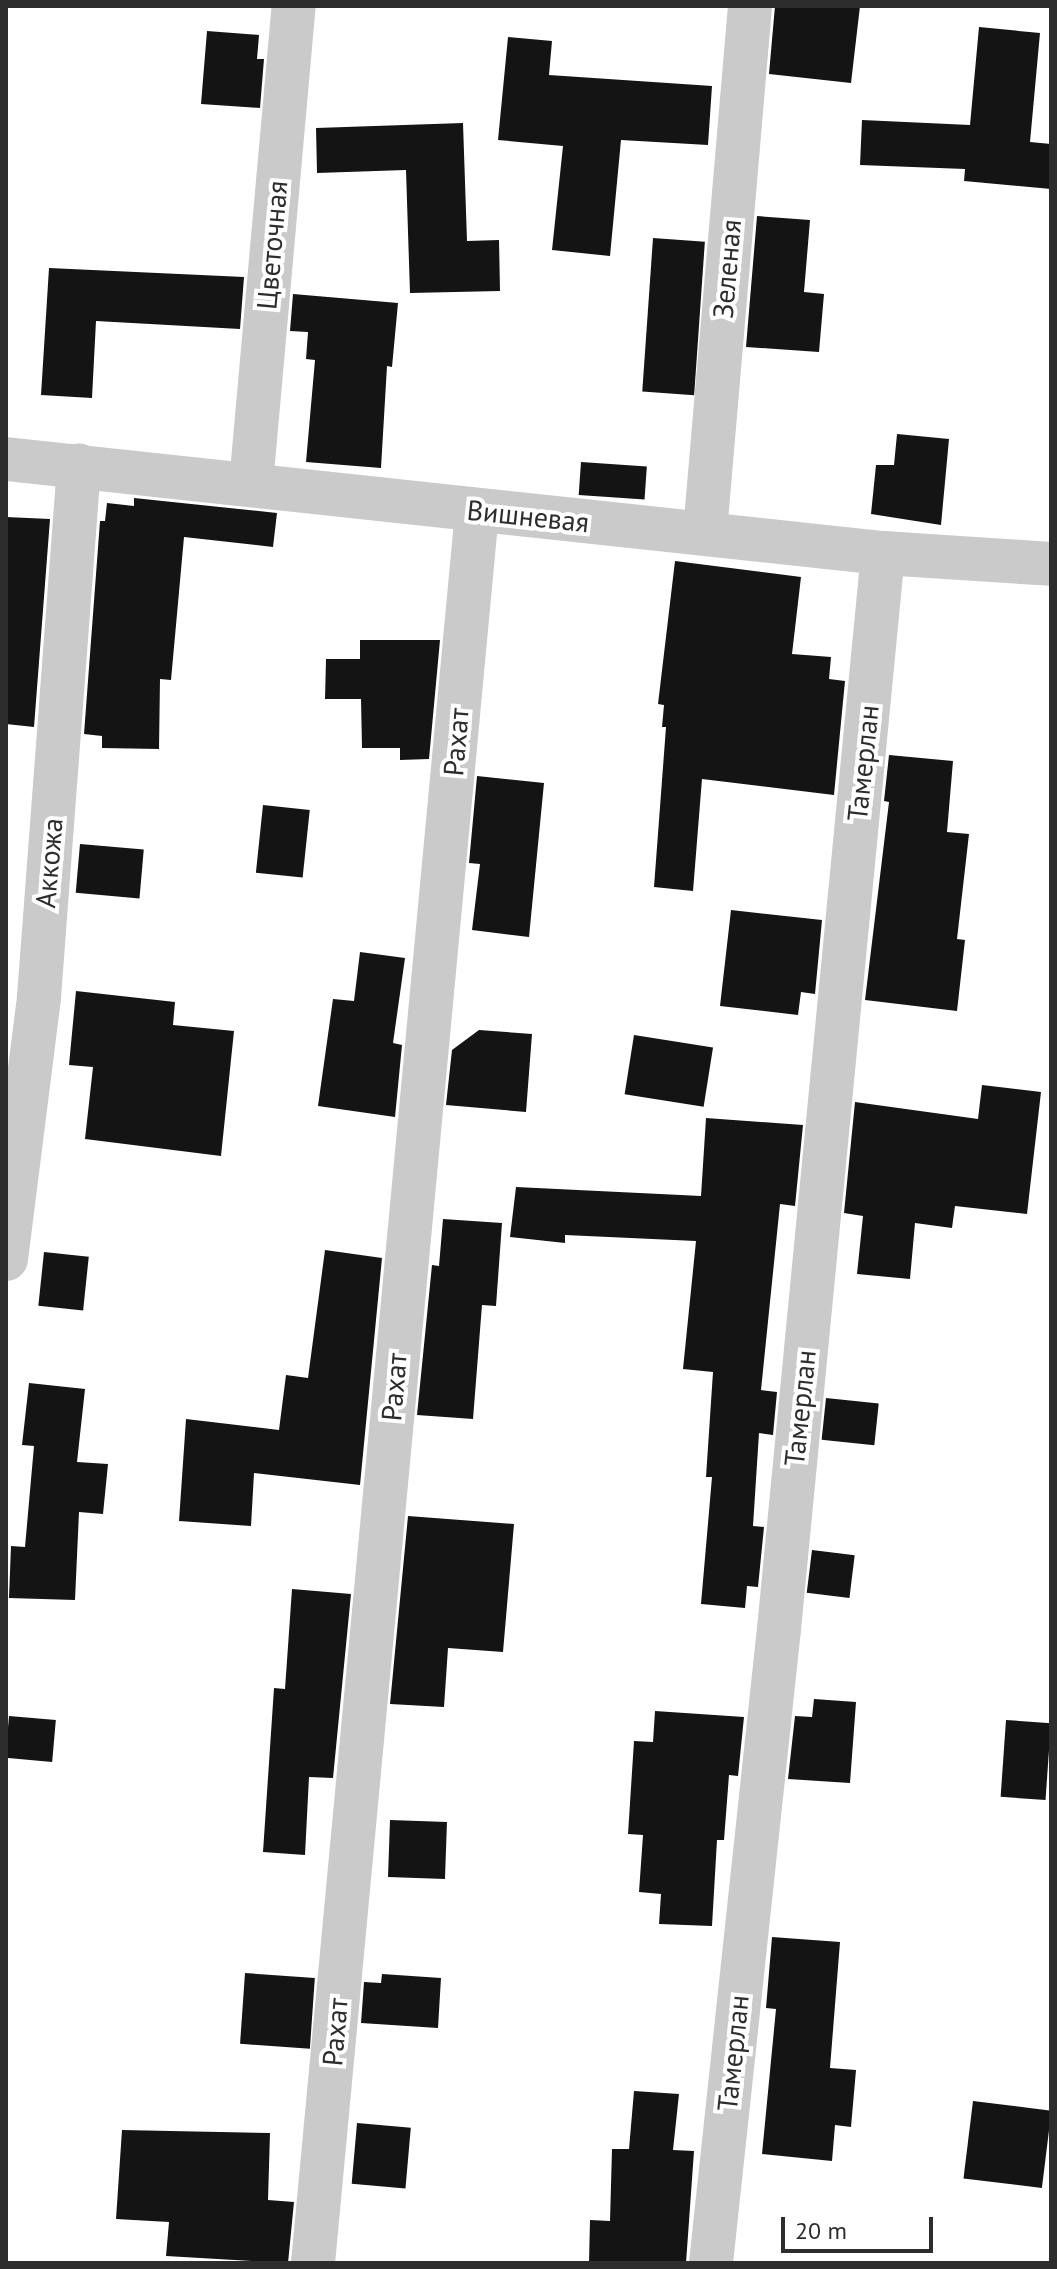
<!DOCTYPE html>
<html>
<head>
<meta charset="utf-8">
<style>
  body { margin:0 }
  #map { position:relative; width:1057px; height:2269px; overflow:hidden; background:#fff; font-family:"PT Sans",sans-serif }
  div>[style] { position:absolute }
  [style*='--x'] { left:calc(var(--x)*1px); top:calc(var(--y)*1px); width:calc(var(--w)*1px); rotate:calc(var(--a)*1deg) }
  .building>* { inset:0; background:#141414; transform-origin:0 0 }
  .minor>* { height:44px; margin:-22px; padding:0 22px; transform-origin:22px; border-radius:22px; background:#cacaca }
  span { translate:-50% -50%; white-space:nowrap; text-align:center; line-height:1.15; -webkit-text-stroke:8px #fff; paint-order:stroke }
  .street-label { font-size:28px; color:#2d2d2d }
  .frame { position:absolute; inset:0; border:8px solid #2d2d2d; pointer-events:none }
  .scale { position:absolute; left:781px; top:2217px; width:152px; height:36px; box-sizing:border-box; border:4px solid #2d2d2d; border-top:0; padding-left:10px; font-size:24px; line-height:28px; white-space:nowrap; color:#2d2d2d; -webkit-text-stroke:6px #fff; paint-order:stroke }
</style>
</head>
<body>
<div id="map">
  <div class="building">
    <i style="clip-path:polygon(775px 6px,860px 6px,851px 83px,769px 74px)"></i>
    <i style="clip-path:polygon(979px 27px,1040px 33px,1030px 142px,1051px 144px,1051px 189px,964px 181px,965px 169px,860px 165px,862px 120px,970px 125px)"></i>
    <i style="clip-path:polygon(207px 31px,259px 35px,257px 59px,264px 59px,260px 108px,201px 104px)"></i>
    <i style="clip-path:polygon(508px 37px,552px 41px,549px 75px,712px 86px,708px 145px,621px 140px,610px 256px,552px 250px,563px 146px,498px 140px)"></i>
    <i style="clip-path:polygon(463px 123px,467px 241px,499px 240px,500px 291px,410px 293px,406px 170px,317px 173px,316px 128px)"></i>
    <i style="clip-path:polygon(757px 216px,810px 220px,804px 292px,824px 294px,819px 352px,746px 347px)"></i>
    <i style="left:653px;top:238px;width:52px;height:154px;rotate:4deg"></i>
    <i style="clip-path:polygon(49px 268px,244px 277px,240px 329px,96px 321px,92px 398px,41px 395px)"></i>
    <i style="clip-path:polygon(293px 294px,398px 303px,392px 367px,387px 366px,381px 468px,306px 462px,315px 360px,306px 359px,308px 332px,290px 331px)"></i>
    <i style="clip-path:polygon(897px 434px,949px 439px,941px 525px,871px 514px,876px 465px,894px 465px)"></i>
    <i style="left:581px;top:462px;width:66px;height:33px;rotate:4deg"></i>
    <i style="clip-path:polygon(134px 498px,277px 513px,273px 547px,184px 537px,171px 680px,160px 679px,159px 749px,102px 748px,102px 736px,84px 734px,100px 521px,105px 521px,107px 503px,134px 506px)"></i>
    <i style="clip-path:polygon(6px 517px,50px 519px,34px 727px,6px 724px)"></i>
    <i style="clip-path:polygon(675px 561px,801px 577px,792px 654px,831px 657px,829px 679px,845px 681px,834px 795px,702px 779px,693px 891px,654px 887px,666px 727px,662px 727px,664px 705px,658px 704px)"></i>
    <i style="clip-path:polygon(360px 640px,440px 640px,429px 759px,400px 760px,400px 748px,362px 748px,361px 699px,325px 699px,326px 659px,360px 659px)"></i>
    <i style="clip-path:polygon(889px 755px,953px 761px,947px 832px,969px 834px,957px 939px,965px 940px,957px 1011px,865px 1000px,889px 802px,884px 801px)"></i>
    <i style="clip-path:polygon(477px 776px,544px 783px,529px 937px,472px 930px,480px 864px,469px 863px)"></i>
    <i style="left:263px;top:805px;width:47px;height:68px;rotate:6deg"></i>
    <i style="left:80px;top:844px;width:64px;height:49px;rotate:5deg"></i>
    <i style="clip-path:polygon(731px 910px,822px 920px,815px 994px,801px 992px,798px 1015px,720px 1006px)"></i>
    <i style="clip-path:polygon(360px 952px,405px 958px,393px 1043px,402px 1045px,395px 1117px,318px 1106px,333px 999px,354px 1001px)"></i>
    <i style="clip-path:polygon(76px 991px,175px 1002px,173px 1025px,234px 1031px,221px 1156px,85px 1139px,93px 1067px,69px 1065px)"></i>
    <i style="clip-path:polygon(479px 1030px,532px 1034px,526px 1112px,446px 1105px,452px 1050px)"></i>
    <i style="left:634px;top:1035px;width:80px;height:60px;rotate:9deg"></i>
    <i style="clip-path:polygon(982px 1085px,1041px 1092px,1027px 1214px,955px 1206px,952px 1228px,915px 1223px,910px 1279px,857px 1274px,863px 1216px,844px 1213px,855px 1102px,978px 1119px)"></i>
    <i style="clip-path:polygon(706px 1118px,803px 1125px,795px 1206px,780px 1204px,761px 1390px,777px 1392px,773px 1435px,759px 1433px,753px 1526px,764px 1527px,758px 1587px,747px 1586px,745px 1608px,701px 1604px,712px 1477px,706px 1477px,713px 1372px,683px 1369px,696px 1241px,565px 1235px,565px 1243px,510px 1237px,516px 1187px,701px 1196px)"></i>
    <i style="clip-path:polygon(443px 1219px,502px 1223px,496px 1306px,482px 1305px,473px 1419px,417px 1415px,432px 1265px,439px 1266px)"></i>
    <i style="clip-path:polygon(325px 1250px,382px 1258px,360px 1485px,254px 1473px,251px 1526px,179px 1521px,186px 1419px,279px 1430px,286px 1375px,308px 1378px)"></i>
    <i style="left:44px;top:1252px;width:45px;height:54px;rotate:6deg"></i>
    <i style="clip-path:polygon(29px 1383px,85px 1389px,77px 1462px,108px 1464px,103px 1514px,79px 1512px,75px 1600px,9px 1598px,11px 1546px,25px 1547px,34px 1446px,22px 1445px)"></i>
    <i style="left:826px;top:1398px;width:53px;height:42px;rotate:6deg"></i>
    <i style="clip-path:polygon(408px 1516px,514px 1524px,503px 1652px,448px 1648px,444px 1707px,390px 1704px)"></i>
    <i style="left:812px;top:1550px;width:43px;height:43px;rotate:7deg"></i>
    <i style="clip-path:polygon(292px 1589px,351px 1594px,333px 1778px,309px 1777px,305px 1855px,263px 1852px,274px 1688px,285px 1689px)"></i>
    <i style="clip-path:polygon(814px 1699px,856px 1702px,850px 1783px,788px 1779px,795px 1716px,812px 1717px)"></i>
    <i style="clip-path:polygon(655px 1711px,744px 1717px,738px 1776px,729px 1775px,724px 1840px,717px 1840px,712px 1926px,659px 1924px,661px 1894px,639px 1892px,643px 1835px,628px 1834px,634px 1741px,653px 1742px)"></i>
    <i style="left:9px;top:1716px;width:47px;height:42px;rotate:5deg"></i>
    <i style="left:1006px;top:1720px;width:45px;height:77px;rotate:4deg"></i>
    <i style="left:390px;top:1820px;width:57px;height:57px;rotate:2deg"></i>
    <i style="clip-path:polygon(772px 1937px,840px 1942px,830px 2068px,856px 2070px,851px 2127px,835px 2125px,832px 2161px,762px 2154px,776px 2009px,766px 2008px)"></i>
    <i style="left:245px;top:1973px;width:70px;height:71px;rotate:4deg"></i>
    <i style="clip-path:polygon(382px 1974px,441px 1978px,438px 2028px,361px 2023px,364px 1982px,381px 1983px)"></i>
    <i style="clip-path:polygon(634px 2091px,679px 2094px,673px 2150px,694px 2151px,686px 2263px,589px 2263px,590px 2220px,610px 2221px,612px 2149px,629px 2149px)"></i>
    <i style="left:973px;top:2101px;width:79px;height:78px;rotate:7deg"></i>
    <i style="left:357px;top:2123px;width:54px;height:61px;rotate:5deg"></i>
    <i style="clip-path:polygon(122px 2130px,270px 2133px,268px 2200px,294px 2202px,288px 2263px,166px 2256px,169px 2222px,116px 2219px)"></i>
  </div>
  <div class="minor">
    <i style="--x:6;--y:459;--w:882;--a:6.12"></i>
    <i style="--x:883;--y:553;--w:168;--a:3.7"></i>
    <i style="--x:251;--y:484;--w:480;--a:-84.9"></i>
    <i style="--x:705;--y:532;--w:528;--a:-85.11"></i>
    <i style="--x:6;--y:1259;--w:264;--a:-82.8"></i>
    <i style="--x:39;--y:997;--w:533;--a:-85.69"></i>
    <i style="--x:313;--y:2263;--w:1760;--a:-84.65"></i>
    <i style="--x:711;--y:2263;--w:638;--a:-83.88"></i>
    <i style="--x:779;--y:1629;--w:1081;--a:-84.48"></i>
  </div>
  <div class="street-label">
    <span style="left:272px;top:245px;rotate:-85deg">Цветочная</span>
    <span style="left:727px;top:269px;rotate:-85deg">Зеленая</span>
    <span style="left:528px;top:516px;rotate:6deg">Вишневая</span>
    <span style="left:456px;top:742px;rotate:-85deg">Рахат</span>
    <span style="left:863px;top:763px;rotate:-84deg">Тамерлан</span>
    <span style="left:49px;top:863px;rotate:-85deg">Аккожа</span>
    <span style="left:394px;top:1387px;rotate:-85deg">Рахат</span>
    <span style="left:800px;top:1408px;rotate:-84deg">Тамерлан</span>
    <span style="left:335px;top:2032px;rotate:-85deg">Рахат</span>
    <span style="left:733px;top:2053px;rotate:-84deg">Тамерлан</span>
  </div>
  <div class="frame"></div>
  <div class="scale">20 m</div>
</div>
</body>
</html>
